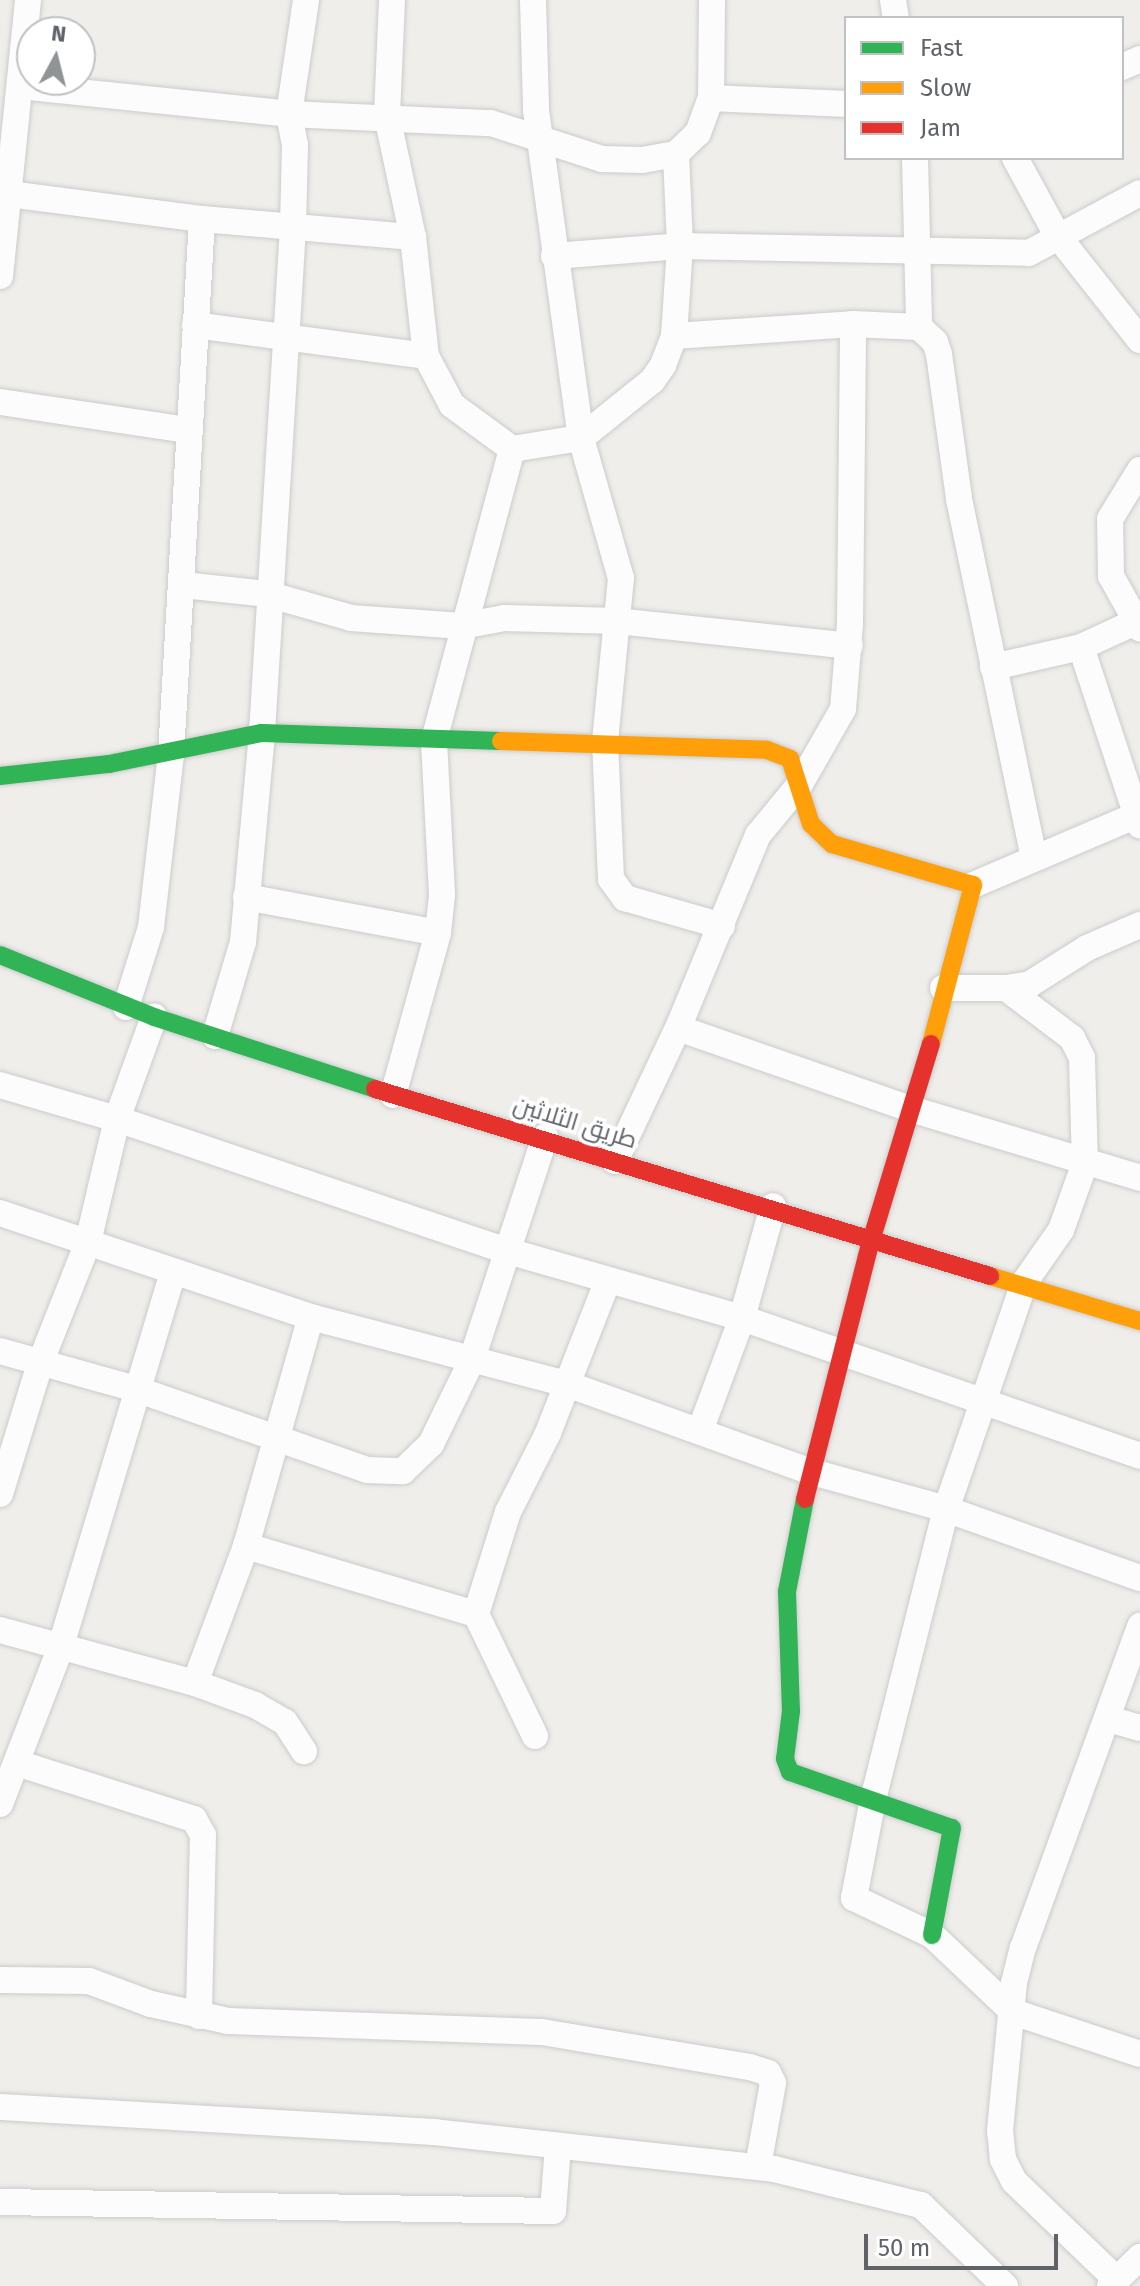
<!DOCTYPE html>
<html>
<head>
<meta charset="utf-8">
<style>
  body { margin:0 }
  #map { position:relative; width:1140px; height:2286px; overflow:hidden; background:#efeeea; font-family:"Fira Sans",Cairo,sans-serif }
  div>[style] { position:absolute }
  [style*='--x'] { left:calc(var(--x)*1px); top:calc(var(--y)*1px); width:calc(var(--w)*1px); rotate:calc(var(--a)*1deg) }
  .roads { filter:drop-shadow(0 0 2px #cbcccc) drop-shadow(0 0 2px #cbcccc) }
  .street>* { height:26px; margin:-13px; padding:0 13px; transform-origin:13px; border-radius:13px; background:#fdfcfc }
  .fast>* { height:18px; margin:-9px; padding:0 9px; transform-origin:9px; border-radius:9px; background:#30b455 }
  .slow>* { height:18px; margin:-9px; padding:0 9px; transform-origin:9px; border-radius:9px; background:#ff9f0a }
  .jam>* { height:18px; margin:-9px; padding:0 9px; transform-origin:9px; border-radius:9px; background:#e5322d }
  span { translate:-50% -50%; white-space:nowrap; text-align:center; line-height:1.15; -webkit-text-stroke:7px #fff; paint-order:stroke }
  .street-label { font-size:24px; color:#5f6368 }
  .legend { position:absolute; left:844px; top:16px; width:280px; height:144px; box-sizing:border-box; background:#fff; border:2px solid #bfc1c3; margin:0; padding:10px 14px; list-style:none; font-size:24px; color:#5f6368 }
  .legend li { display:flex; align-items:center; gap:16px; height:40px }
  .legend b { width:40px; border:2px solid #bfc1c3 }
  .north { position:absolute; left:16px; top:16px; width:80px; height:80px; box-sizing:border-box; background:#fff; border:2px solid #bfc1c3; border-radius:50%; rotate:7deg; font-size:22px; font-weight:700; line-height:32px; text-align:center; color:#5f6368 }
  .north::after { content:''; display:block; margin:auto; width:28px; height:36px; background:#919496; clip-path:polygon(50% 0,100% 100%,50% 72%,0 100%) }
  .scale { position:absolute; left:864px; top:2234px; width:194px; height:36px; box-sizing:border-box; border:4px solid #5f6368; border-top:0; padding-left:10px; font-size:24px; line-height:28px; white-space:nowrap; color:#5f6368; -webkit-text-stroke:6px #fff; paint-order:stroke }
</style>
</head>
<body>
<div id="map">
  <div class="roads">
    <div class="street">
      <i style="--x:392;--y:0;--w:116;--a:92.5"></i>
      <i style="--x:387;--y:116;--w:124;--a:77.9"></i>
      <i style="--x:413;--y:237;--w:120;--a:83.8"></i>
      <i style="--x:426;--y:356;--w:55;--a:62"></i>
      <i style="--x:452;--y:405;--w:74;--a:36.3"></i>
      <i style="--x:512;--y:449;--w:302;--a:105"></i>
      <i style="--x:434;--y:741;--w:154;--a:87"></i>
      <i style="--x:442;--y:895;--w:38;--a:96"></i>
      <i style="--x:438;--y:933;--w:168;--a:105.5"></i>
      <i style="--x:533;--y:0;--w:110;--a:88.4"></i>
      <i style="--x:536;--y:110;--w:331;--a:82.2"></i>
      <i style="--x:581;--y:438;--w:146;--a:74.1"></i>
      <i style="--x:621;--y:578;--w:164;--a:95.6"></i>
      <i style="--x:605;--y:741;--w:138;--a:87.5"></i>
      <i style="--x:611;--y:879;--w:24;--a:54"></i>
      <i style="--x:625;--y:898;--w:101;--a:16.1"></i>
      <i style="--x:893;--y:0;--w:18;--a:81"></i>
      <i style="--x:1122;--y:67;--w:20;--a:-24"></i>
      <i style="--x:20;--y:86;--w:270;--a:5.9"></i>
      <i style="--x:289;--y:114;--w:202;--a:2.6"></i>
      <i style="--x:491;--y:123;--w:117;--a:18"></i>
      <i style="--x:602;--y:159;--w:40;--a:1.4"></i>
      <i style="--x:642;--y:160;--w:35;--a:-10"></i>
      <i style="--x:676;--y:154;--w:30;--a:-44"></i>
      <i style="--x:698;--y:133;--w:37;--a:-70"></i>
      <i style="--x:711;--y:98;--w:98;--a:-89.4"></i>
      <i style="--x:711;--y:98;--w:135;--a:2.5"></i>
      <i style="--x:915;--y:158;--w:169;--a:88.6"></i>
      <i style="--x:919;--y:327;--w:22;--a:43"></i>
      <i style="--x:935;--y:342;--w:13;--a:72"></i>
      <i style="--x:939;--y:354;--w:146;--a:82.1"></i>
      <i style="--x:959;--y:499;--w:367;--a:78.2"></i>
      <i style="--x:1015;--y:158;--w:88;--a:61.4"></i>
      <i style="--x:1057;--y:235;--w:134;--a:51.7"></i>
      <i style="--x:9;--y:194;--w:195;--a:7.4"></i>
      <i style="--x:202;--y:219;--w:212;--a:4.9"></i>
      <i style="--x:554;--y:256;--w:126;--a:-4.5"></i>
      <i style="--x:680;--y:246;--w:349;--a:1.1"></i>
      <i style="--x:1029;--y:253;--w:126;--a:-28.4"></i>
      <i style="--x:0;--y:276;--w:277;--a:-84.2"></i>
      <i style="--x:195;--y:325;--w:233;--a:7.6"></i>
      <i style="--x:674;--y:336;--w:179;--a:-3.8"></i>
      <i style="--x:853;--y:324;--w:66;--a:2.6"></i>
      <i style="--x:0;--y:402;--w:189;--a:8.5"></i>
      <i style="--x:512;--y:449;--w:70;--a:-9.1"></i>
      <i style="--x:581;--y:438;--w:91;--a:-38.8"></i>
      <i style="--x:652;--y:381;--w:19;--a:-55"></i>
      <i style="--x:663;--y:365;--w:31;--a:-69"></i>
      <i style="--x:674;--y:336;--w:90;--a:-86.2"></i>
      <i style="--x:680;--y:246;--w:92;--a:-92.5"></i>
      <i style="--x:1140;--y:470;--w:57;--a:121.5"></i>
      <i style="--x:1110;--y:519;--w:57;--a:89"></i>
      <i style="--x:1111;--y:576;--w:60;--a:60.9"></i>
      <i style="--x:183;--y:585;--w:84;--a:6.1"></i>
      <i style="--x:267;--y:594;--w:87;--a:15.9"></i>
      <i style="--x:351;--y:618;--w:111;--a:4.1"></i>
      <i style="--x:462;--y:626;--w:43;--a:-10.8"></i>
      <i style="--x:504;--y:618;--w:113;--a:1.5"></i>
      <i style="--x:617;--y:621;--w:234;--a:6.1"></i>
      <i style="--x:1081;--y:647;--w:188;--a:71.7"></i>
      <i style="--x:993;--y:667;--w:90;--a:-12.8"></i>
      <i style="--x:1081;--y:647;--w:60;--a:-24.8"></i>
      <i style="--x:973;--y:885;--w:178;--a:-23.1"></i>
      <i style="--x:246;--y:897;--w:195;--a:10.6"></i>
      <i style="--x:943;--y:988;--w:63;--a:0"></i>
      <i style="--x:1006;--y:988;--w:83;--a:37.1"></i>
      <i style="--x:1072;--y:1038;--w:22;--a:63"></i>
      <i style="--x:1082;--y:1058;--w:105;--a:88.4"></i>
      <i style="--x:1085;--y:1163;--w:71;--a:109.7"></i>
      <i style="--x:1061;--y:1230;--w:65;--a:124.9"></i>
      <i style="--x:1024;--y:1283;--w:239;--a:109"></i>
      <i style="--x:946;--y:1509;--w:299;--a:104.1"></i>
      <i style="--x:873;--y:1799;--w:101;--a:100.9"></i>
      <i style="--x:854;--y:1898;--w:86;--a:25.4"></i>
      <i style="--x:932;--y:1935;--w:112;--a:43.5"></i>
      <i style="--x:1013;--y:2012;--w:134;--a:18.3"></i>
      <i style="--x:1006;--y:988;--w:24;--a:-9"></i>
      <i style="--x:1030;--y:984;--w:67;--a:-32.3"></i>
      <i style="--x:1087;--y:948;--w:58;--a:-23.5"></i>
      <i style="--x:126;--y:1007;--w:84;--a:-72.6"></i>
      <i style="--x:151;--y:927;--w:174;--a:-83.4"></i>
      <i style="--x:171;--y:754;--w:536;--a:-86.68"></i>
      <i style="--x:678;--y:1028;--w:250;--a:19.2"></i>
      <i style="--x:914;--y:1110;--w:236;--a:16.7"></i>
      <i style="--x:215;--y:1036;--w:98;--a:-73.4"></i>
      <i style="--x:243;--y:942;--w:210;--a:-84.8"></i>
      <i style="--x:262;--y:733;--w:507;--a:-86.49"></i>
      <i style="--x:293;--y:227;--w:82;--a:-88.6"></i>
      <i style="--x:295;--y:145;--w:32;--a:-101"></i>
      <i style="--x:289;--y:114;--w:115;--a:-81.5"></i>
      <i style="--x:0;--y:1085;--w:122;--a:16.2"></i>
      <i style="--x:117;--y:1119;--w:413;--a:18.7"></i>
      <i style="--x:508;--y:1251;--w:243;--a:16"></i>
      <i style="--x:742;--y:1318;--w:421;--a:19.1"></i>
      <i style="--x:615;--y:1161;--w:147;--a:-64.7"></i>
      <i style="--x:678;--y:1028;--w:209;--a:-67.5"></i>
      <i style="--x:758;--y:835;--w:66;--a:-50.5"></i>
      <i style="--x:800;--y:784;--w:86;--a:-60.2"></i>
      <i style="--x:843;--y:709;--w:86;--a:-85.3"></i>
      <i style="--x:850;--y:623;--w:299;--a:-89.4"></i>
      <i style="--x:0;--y:1213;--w:328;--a:18.5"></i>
      <i style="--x:311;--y:1317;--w:265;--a:14.7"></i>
      <i style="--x:567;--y:1384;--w:260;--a:19.8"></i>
      <i style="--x:812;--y:1472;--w:139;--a:15.4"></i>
      <i style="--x:946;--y:1509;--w:206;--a:19.6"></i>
      <i style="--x:0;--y:1351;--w:141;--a:15.6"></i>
      <i style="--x:136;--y:1389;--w:245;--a:19.3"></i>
      <i style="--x:367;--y:1470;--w:36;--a:2"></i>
      <i style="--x:403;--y:1471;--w:39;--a:-44"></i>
      <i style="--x:431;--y:1444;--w:91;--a:-64"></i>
      <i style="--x:471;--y:1362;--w:237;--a:-71.8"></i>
      <i style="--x:700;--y:1431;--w:121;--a:-69.6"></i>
      <i style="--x:742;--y:1318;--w:116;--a:-74.5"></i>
      <i style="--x:0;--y:1494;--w:139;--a:-72.9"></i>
      <i style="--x:41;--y:1361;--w:128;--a:-68.4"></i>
      <i style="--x:88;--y:1242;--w:126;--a:-76.7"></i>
      <i style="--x:117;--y:1119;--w:109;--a:-70.1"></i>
      <i style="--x:246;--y:1546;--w:240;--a:16.5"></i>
      <i style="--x:0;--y:1630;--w:202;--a:15.2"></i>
      <i style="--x:195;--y:1683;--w:64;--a:20.1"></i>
      <i style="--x:255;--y:1705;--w:34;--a:30"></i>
      <i style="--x:285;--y:1722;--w:35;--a:57"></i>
      <i style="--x:195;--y:1683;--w:146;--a:-69.6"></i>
      <i style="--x:246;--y:1546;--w:238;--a:-74.2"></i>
      <i style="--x:1109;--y:1719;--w:32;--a:16"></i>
      <i style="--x:535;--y:1736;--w:136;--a:-115.8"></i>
      <i style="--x:476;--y:1614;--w:107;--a:-72.6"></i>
      <i style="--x:508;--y:1512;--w:89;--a:-63.1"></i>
      <i style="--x:548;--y:1433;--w:164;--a:-68.6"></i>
      <i style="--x:17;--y:1763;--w:186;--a:17.6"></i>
      <i style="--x:194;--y:1819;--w:18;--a:61"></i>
      <i style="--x:203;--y:1835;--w:181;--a:91.3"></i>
      <i style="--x:0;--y:1804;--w:166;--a:-68.8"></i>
      <i style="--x:60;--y:1649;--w:394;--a:-73.3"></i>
      <i style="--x:0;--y:1980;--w:89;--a:0.6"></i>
      <i style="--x:89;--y:1981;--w:66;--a:20.4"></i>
      <i style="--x:151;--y:2004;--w:79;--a:12.4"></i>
      <i style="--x:228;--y:2021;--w:314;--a:2"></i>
      <i style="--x:542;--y:2032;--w:211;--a:9.6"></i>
      <i style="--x:750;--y:2067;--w:19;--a:18"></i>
      <i style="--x:768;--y:2073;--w:11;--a:63"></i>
      <i style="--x:773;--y:2083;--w:84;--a:100.2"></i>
      <i style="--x:0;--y:2107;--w:435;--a:3.3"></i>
      <i style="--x:434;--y:2132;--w:342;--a:6.2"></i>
      <i style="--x:774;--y:2169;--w:151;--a:13.8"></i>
      <i style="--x:921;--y:2205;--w:117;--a:44"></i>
      <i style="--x:0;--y:2202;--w:553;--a:0.93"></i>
      <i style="--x:553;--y:2211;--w:65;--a:-85.6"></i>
      <i style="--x:1115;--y:2278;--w:140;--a:-136.2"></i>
      <i style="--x:1014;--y:2181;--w:25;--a:-117"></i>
      <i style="--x:1003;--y:2159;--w:28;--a:-96"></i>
      <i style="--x:1000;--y:2131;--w:149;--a:-84.6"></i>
      <i style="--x:1014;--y:1983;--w:36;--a:-76"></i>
      <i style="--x:1023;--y:1948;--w:343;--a:-70"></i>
      <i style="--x:1110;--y:2286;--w:42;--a:-44"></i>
    </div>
    <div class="fast">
      <i style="--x:0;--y:776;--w:110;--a:-6.3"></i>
      <i style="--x:109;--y:764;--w:156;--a:-11.5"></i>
      <i style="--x:262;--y:733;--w:239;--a:1.9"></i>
      <i style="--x:0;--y:955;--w:166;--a:21.9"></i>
      <i style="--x:154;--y:1017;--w:232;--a:18"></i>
      <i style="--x:805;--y:1499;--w:95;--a:101"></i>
      <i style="--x:787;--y:1592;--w:119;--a:88.1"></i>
      <i style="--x:791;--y:1711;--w:48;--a:97.1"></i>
      <i style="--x:785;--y:1759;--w:14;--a:69"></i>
      <i style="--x:790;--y:1772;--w:171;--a:19.1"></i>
      <i style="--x:952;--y:1828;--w:109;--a:100.6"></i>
    </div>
    <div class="slow">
      <i style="--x:501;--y:741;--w:266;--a:1.9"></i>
      <i style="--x:767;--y:750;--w:25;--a:21"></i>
      <i style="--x:790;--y:759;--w:68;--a:72.1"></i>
      <i style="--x:811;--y:824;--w:29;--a:44"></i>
      <i style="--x:832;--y:844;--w:147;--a:16.2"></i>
      <i style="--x:973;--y:885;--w:164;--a:104.8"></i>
      <i style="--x:990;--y:1276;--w:157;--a:16.7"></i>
    </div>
    <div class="jam">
      <i style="--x:375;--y:1089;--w:643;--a:16.91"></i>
      <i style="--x:805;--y:1499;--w:266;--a:-75.7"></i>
      <i style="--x:871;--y:1241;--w:206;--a:-73.1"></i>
    </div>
  </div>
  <div class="street-label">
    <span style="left:575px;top:1123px;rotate:17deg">طريق الثلاثين</span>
  </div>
  <ul class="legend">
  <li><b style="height:10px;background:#30b455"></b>Fast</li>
  <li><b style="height:10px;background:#ff9f0a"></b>Slow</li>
  <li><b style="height:10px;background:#e5322d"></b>Jam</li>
  </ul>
  <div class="north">N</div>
  <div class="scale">50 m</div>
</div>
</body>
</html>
